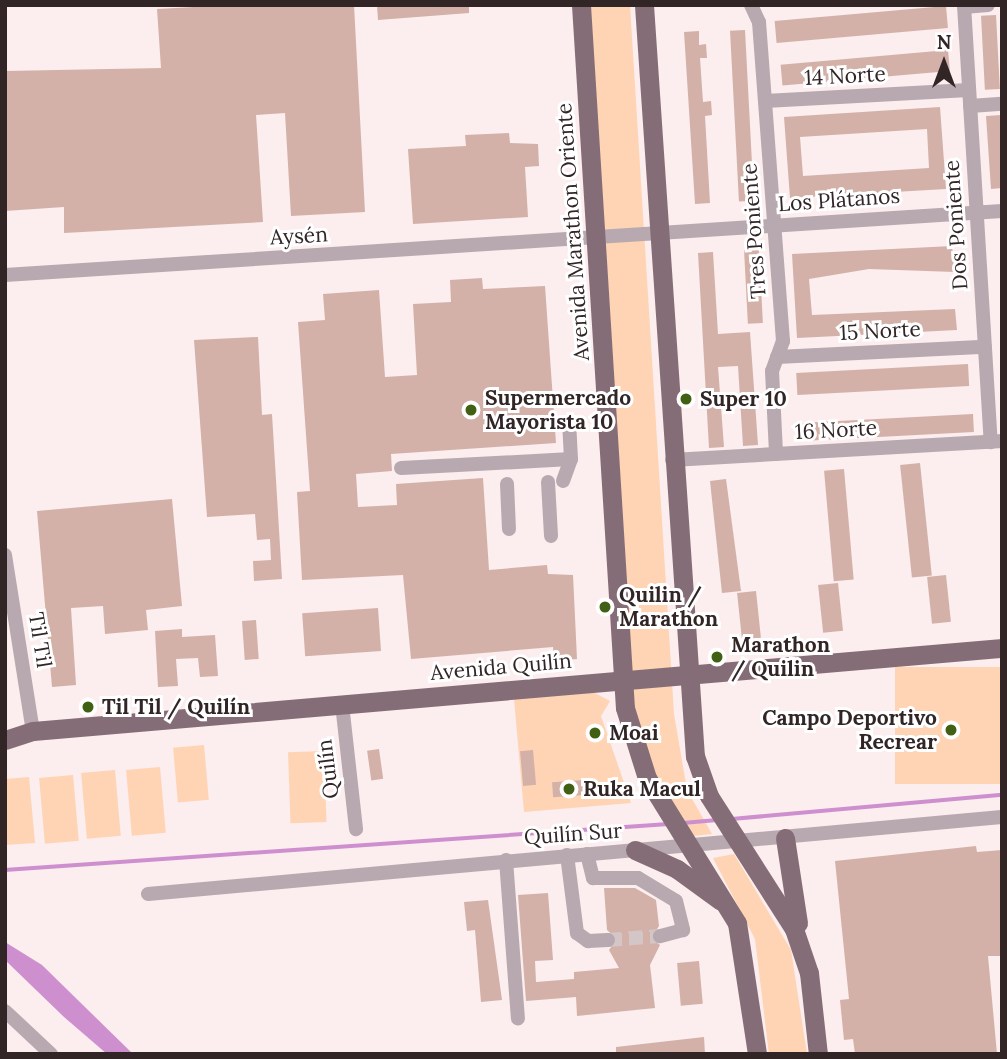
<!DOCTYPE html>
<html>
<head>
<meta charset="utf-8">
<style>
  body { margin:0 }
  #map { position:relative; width:1007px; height:1059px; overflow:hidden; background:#fcedee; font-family:Lora,serif }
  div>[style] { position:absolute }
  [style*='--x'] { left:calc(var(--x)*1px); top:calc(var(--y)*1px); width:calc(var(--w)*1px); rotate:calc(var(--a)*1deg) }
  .green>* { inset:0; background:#fed4b4; transform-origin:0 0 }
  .water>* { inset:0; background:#ce8fcf }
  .stream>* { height:3.5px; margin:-1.75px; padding:0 1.75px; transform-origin:1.75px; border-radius:1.75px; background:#ce8fcf }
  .building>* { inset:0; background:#d3b1a8; transform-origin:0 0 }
  .minor-tunnel>* { height:14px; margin-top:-7px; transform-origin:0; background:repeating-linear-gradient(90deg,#d4c5c6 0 14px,transparent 0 21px) }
  .minor>* { height:14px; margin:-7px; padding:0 7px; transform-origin:7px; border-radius:7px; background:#b7a9af }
  .major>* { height:19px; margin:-9.5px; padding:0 9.5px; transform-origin:9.5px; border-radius:9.5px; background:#856d78 }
  .dots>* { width:19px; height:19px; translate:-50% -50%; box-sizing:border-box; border:4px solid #fff; border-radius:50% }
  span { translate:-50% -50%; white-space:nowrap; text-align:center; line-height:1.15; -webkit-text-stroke:6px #fff; paint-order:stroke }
  .street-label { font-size:21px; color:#322526 }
  .poi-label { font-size:21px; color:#322526; font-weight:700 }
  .left { translate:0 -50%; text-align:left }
  .right { translate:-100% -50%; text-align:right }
  .frame { position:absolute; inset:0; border:7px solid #322526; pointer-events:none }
  .north { position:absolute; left:909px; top:28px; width:70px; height:70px; -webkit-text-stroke:5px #fff; paint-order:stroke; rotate:0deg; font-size:19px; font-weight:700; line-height:28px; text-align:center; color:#322526 }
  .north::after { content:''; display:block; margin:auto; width:24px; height:32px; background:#322526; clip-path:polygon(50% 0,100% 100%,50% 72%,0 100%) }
</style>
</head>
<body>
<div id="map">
  <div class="green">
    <i style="clip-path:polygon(587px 5px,630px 5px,674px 714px,687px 790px,712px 834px,694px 836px,663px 795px,634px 727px)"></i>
    <i style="left:1002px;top:667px;width:117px;height:107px;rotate:90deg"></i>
    <i style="clip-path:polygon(593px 692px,610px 701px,601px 716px,631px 803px,524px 812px,514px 699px)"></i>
    <i style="left:204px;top:745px;width:55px;height:31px;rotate:85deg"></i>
    <i style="left:324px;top:751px;width:71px;height:36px;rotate:88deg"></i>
    <i style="left:160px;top:767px;width:66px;height:34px;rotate:85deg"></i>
    <i style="left:115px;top:770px;width:66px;height:34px;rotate:85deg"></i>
    <i style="left:73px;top:775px;width:66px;height:34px;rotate:85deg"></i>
    <i style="clip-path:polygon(29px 777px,35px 843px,5px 845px,5px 779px)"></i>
    <i style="clip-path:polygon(734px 854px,791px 950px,807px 1054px,769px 1054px,755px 939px,713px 858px)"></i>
  </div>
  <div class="water">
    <i style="clip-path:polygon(5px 942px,42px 965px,133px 1054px,107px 1054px,64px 1017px,5px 960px)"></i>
  </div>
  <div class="stream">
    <i style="--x:732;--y:819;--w:271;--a:-5.1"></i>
    <i style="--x:683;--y:823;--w:34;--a:-5"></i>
    <i style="--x:5;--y:870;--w:665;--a:-3.97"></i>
  </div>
  <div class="building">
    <i style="clip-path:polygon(231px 5px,354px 5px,365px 212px,291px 216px,285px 113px,256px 115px,263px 222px,64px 233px,64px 207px,5px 211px,5px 71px,161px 68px,157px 9px)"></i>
    <i style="clip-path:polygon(377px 5px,469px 5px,469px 13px,378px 20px)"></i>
    <i style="left:946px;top:6px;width:22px;height:172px;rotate:85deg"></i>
    <i style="left:996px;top:15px;width:74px;height:15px;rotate:87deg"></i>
    <i style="left:745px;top:30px;width:171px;height:15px;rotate:87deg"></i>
    <i style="clip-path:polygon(699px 31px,699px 45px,706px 44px,707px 58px,700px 58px,703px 102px,711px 101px,712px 115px,705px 116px,710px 203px,695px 204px,684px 32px)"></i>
    <i style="left:948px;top:50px;width:21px;height:168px;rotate:85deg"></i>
    <i style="clip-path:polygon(evenodd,940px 107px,946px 189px,790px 198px,784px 117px,940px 107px,927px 129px,929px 168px,803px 176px,800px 137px,927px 129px)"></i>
    <i style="clip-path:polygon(1001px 115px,1002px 188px,991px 189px,986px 116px)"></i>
    <i style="clip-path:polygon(509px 133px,510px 143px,538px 144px,539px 166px,525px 167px,528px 217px,413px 224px,408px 149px,466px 146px,465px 135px)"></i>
    <i style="clip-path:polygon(952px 246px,955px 272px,869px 269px,809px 279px,812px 315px,955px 309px,957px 330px,797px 338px,792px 254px)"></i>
    <i style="left:759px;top:249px;width:74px;height:15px;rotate:87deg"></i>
    <i style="clip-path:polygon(713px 252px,718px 334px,750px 332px,758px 445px,743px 446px,738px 366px,718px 367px,724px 447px,709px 448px,698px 253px)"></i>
    <i style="clip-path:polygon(482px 278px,483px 289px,545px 286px,556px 443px,391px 454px,392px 471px,356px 474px,358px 507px,397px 505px,396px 484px,483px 478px,489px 570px,547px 565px,548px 574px,573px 575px,577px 659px,554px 661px,553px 647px,411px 659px,403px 575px,302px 580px,297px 492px,310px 491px,298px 322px,325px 320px,323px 294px,379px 290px,385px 377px,417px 375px,413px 304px,451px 302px,450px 280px)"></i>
    <i style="clip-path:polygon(258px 337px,262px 415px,272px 414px,282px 579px,254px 581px,253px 561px,271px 560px,270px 539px,257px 540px,255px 514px,207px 517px,194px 340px)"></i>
    <i style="left:968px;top:364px;width:22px;height:172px;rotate:87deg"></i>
    <i style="left:973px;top:414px;width:18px;height:173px;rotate:87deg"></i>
    <i style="left:920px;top:463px;width:113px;height:20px;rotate:84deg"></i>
    <i style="left:844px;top:469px;width:111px;height:20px;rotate:85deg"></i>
    <i style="clip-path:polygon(726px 479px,741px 591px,722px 593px,710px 481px)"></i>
    <i style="clip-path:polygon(172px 499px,182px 606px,146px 610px,148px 630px,105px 634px,103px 606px,71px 608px,76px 685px,52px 687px,37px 511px)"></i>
    <i style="left:946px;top:575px;width:47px;height:19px;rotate:84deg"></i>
    <i style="left:838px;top:583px;width:48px;height:20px;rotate:84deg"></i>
    <i style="left:756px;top:591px;width:47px;height:19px;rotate:84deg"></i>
    <i style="left:378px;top:608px;width:43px;height:76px;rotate:86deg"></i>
    <i style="left:256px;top:620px;width:39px;height:14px;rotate:86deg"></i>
    <i style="clip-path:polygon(182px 629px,182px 637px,215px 635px,218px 676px,200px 677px,198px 658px,176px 659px,178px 686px,158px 687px,155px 631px)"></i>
    <i style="left:379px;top:749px;width:30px;height:12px;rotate:82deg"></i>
    <i style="left:533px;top:750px;width:35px;height:13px;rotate:85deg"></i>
    <i style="left:584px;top:780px;width:15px;height:32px;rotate:86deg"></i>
    <i style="clip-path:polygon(976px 846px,977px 852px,1002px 850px,1002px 956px,988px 956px,997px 1054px,855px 1054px,853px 1039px,844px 1040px,840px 1000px,849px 999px,835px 861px)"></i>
    <i style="clip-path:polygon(604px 888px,635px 888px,656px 900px,659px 926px,651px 938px,660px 945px,650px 965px,655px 1008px,577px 1016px,576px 997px,526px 1001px,518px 895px,548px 893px,553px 960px,535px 961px,536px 982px,574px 979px,574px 972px,619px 968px,609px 950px,617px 939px,607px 930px)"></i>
    <i style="clip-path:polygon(488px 900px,502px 1000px,481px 1002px,475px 930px,467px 931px,464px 902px)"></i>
    <i style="left:699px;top:961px;width:43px;height:22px;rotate:85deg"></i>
    <i style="clip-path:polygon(704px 1037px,705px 1054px,616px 1054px,616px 1047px)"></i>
  </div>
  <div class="minor-tunnel">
    <i style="--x:608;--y:940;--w:52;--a:-4.4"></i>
  </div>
  <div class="minor">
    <i style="--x:751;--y:5;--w:19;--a:65"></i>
    <i style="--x:759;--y:22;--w:320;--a:85.7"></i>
    <i style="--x:783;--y:341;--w:32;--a:110"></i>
    <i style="--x:772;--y:371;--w:83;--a:87.2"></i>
    <i style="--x:964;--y:5;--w:438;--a:86.5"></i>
    <i style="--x:964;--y:7;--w:24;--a:-5"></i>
    <i style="--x:765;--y:101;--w:204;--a:-3.1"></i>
    <i style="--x:970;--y:106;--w:32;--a:-4"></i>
    <i style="--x:5;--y:275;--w:999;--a:-3.67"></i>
    <i style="--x:777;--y:357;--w:208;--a:-2.8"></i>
    <i style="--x:672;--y:460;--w:331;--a:-3.3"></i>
    <i style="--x:401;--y:468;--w:170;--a:-3"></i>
    <i style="--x:563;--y:481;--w:23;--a:-70"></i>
    <i style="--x:571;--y:459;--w:34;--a:-93"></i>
    <i style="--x:548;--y:482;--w:54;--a:86.8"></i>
    <i style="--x:507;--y:484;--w:45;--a:87.5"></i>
    <i style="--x:5;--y:555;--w:178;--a:81"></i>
    <i style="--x:342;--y:704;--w:126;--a:83.6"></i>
    <i style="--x:587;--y:854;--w:25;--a:76"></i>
    <i style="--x:593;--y:878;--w:45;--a:0"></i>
    <i style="--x:638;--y:878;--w:44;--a:31.2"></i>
    <i style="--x:676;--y:901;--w:30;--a:76"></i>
    <i style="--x:683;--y:930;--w:24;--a:165"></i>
    <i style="--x:567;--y:855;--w:79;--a:82.7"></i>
    <i style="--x:577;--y:933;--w:14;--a:36"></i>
    <i style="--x:588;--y:941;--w:20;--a:-3"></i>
    <i style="--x:506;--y:860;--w:159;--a:85.7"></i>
    <i style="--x:148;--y:894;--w:857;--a:-5.15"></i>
    <i style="--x:5;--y:1011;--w:63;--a:43.1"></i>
  </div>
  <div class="major">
    <i style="--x:581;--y:5;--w:704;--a:86.42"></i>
    <i style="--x:625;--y:708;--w:73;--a:72.6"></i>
    <i style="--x:647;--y:778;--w:171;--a:58.2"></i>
    <i style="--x:737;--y:923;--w:133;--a:81.3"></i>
    <i style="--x:644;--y:5;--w:753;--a:86.12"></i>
    <i style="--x:695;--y:756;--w:42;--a:70.7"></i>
    <i style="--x:709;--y:796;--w:158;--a:57.4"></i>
    <i style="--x:794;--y:929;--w:46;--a:71.2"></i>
    <i style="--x:809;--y:973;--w:81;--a:83.7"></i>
    <i style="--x:5;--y:740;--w:29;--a:-18"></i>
    <i style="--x:33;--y:731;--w:973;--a:-4.9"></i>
    <i style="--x:785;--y:838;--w:86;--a:81.3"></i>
    <i style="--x:635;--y:850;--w:46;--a:24.3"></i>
    <i style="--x:677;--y:869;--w:54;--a:36"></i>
  </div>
  <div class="dots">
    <i style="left:686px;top:399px;background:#426013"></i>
    <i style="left:471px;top:410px;background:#426013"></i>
    <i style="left:605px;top:607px;background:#426013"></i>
    <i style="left:717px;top:657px;background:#426013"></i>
    <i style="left:88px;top:707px;background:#426013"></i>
    <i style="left:951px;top:730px;background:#426013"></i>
    <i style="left:595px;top:733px;background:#426013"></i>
    <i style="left:569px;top:789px;background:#426013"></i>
  </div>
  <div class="street-label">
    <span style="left:845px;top:76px;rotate:-3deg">14 Norte</span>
    <span style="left:839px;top:200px;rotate:-4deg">Los Plátanos</span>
    <span style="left:956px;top:225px;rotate:-94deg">Dos Poniente</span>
    <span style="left:754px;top:231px;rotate:-94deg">Tres Poniente</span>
    <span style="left:573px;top:232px;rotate:-94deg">Avenida Marathon Oriente</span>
    <span style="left:299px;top:236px;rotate:-3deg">Aysén</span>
    <span style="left:880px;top:331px;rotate:-3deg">15 Norte</span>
    <span style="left:836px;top:430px;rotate:-3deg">16 Norte</span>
    <span style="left:40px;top:640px;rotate:81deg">Til Til</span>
    <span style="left:501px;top:667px;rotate:-5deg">Avenida Quilín</span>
    <span style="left:328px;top:769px;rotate:-97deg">Quilín</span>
    <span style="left:573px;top:834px;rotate:-4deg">Quilín Sur</span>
  </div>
  <div class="poi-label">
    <span class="left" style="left:485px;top:410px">Supermercado<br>Mayorista 10</span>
    <span class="left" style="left:700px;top:399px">Super 10</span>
    <span class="left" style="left:619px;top:607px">Quilin /<br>Marathon</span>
    <span class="left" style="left:731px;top:657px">Marathon<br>/ Quilin</span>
    <span class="left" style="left:102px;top:707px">Til Til / Quilín</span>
    <span class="right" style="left:937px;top:730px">Campo Deportivo<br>Recrear</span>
    <span class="left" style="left:609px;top:733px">Moai</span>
    <span class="left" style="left:583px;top:789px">Ruka Macul</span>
  </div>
  <div class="frame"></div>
  <div class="north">N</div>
</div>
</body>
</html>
